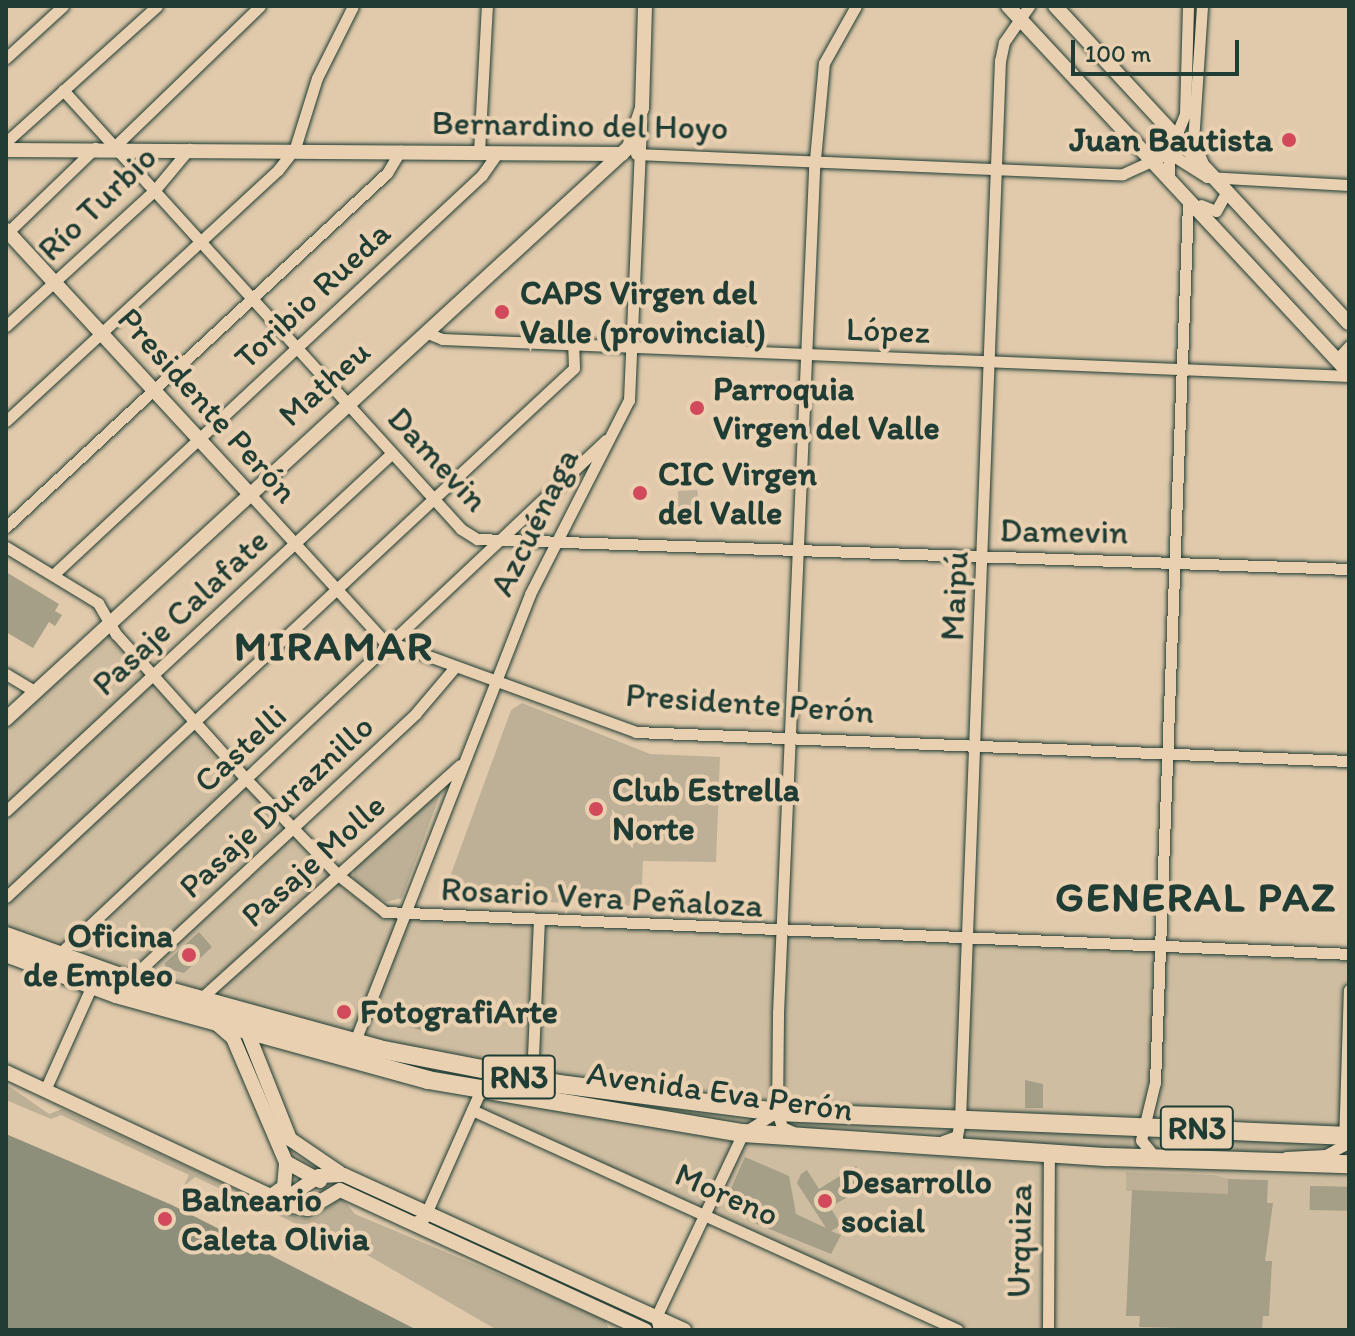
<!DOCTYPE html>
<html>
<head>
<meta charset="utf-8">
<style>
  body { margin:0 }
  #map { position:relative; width:1355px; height:1336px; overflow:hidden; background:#e1caac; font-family:Itim,sans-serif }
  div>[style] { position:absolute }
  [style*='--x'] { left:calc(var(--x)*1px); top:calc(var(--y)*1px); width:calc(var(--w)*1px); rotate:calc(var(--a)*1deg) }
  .built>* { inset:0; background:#cfbda1 }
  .green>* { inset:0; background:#bdb096; transform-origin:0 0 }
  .water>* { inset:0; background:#8e8f7a }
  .building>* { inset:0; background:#a59f87; transform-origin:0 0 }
  .roads { filter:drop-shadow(0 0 2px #1f3d34) drop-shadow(0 0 2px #1f3d34) }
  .minor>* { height:11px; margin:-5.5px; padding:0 5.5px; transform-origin:5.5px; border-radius:5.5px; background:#e9d0b1 }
  .tertiary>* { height:14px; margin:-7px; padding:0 7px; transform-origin:7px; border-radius:7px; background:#e9d0b1 }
  .trunk>* { height:18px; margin:-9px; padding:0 9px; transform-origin:9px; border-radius:9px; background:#e9d0b1 }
  .dots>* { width:22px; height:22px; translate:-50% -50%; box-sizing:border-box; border:4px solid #e9d0b1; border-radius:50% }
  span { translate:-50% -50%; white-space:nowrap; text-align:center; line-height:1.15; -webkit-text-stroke:8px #e9d0b1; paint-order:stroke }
  .shield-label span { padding:2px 6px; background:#e9d0b1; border:2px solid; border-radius:6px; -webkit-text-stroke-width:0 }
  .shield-label { font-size:32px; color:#1f3d34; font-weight:700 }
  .street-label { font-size:34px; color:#1f3d34 }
  .poi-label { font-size:34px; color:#1f3d34; font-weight:700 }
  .right { translate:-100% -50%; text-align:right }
  .left { translate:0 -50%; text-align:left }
  .district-label { font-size:42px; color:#1f3d34; font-weight:700; letter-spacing:2px }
  .frame { position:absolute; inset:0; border:8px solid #1f3d34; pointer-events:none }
  .scale { position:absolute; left:1071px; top:40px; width:168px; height:36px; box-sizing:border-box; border:4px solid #1f3d34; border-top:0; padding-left:10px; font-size:24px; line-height:28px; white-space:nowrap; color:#1f3d34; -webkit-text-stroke:6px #e9d0b1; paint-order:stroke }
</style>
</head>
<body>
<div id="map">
  <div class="built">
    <i style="clip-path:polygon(109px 623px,374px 906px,1349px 954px,1349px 1330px,958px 1330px,472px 1110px,481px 1090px,6px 953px,6px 719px)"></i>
  </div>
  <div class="green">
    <i style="clip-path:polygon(697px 490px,703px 527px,679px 527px,678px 491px)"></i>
    <i style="clip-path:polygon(522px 703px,650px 754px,720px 757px,716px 862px,643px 861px,641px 906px,449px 898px,447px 885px,511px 710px)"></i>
    <i style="clip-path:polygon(441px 792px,402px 898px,386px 902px,363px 888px,353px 878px,355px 866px)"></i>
    <i style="clip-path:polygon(6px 1084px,49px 1114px,62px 1109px,299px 1218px,312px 1219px,341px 1197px,355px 1214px,605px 1319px,609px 1330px,497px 1330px,312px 1223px,299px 1225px,195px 1177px,183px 1187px,189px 1175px,61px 1115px,51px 1119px,6px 1100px)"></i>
    <i style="left:968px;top:1127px;width:163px;height:14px;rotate:3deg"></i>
    <i style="clip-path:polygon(1158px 1136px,1272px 1140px,1334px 1148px,1274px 1154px,1158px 1151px,1149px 1140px)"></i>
    <i style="clip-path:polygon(1126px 1172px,1214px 1175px,1228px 1179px,1228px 1194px,1126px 1191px)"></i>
  </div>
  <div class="water">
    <i style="clip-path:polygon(6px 1134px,172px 1205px,417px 1330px,6px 1330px)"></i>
  </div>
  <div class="building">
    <i style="clip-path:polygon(6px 572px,59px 604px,55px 611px,62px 615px,55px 626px,49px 622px,33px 648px,6px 632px)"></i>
    <i style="clip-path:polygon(199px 932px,212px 947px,184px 973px,166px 968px,165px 963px)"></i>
    <i style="left:416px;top:1004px;width:23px;height:24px;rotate:15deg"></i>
    <i style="clip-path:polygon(1025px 1080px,1043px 1084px,1043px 1108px,1025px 1108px)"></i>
    <i style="clip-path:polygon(745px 1157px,789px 1176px,796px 1214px,826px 1228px,797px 1183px,801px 1174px,807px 1170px,819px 1189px,856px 1166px,867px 1186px,830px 1207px,841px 1225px,831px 1231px,841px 1235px,831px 1254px,757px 1224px,725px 1202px)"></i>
    <i style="clip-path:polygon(1228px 1179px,1268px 1180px,1267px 1203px,1273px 1203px,1265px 1261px,1272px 1261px,1269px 1316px,1263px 1316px,1262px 1330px,1139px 1327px,1140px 1316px,1126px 1316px,1132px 1190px,1228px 1194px)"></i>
    <i style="left:1310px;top:1186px;width:39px;height:24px;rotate:1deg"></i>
  </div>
  <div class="roads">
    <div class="minor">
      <i style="--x:6;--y:58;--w:77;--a:-42.4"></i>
      <i style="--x:63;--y:90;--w:593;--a:47.8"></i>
      <i style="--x:461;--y:529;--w:19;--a:32"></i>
      <i style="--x:477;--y:539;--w:873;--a:1.97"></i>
      <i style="--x:6;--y:142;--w:203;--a:-42"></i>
      <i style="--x:113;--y:148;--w:204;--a:-44"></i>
      <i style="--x:479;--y:152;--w:146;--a:-86.9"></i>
      <i style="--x:636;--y:154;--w:487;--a:2.4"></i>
      <i style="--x:1123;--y:174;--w:51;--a:-24.5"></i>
      <i style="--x:1169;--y:153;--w:45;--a:32.3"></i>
      <i style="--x:1207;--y:177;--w:142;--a:3.2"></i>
      <i style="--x:1202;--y:161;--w:21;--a:-115"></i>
      <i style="--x:1193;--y:142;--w:136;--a:-86.2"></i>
      <i style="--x:1169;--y:181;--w:28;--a:-90"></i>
      <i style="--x:1169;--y:153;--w:42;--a:-67.7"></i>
      <i style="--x:1185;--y:114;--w:108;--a:-88.4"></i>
      <i style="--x:1201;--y:205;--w:16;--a:22"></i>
      <i style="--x:1216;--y:211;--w:23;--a:-61"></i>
      <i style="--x:6;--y:234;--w:124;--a:-44"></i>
      <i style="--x:6;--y:326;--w:200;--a:-42.4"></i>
      <i style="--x:154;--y:191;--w:55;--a:-50.2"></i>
      <i style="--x:425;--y:332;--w:18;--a:22"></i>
      <i style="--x:442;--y:339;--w:908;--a:2.34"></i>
      <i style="--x:1343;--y:367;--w:12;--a:-99"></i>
      <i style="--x:1341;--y:355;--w:12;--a:-48"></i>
      <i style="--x:6;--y:421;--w:370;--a:-42.7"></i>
      <i style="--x:278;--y:170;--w:28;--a:-52"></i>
      <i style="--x:295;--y:148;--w:73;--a:-72.6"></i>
      <i style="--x:317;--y:78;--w:80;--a:-63.4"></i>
      <i style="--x:248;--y:492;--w:199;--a:47.6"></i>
      <i style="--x:382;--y:639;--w:270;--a:20.1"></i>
      <i style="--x:636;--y:732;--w:714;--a:2.33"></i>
      <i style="--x:6;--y:527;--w:520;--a:-42.9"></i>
      <i style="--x:387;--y:173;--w:26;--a:-59"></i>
      <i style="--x:6;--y:547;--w:108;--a:31.3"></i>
      <i style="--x:98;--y:603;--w:36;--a:60"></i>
      <i style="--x:116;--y:634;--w:196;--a:48.1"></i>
      <i style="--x:247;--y:780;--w:132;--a:46.2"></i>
      <i style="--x:338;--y:875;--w:60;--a:38.2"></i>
      <i style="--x:385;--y:912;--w:965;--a:2.49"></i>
      <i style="--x:54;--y:574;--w:585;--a:-42.99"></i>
      <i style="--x:482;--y:175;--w:28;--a:-55"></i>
      <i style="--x:6;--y:674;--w:35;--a:31"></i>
      <i style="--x:6;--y:811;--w:526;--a:-42.84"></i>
      <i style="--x:6;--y:897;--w:776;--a:-42.96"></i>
      <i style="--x:574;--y:368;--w:25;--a:-92"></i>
      <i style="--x:56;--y:957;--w:755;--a:-43.23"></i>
      <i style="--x:129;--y:980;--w:392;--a:-42.9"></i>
      <i style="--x:416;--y:713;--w:60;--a:-49.7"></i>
      <i style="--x:199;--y:1000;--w:351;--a:-42"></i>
      <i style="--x:355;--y:1041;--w:480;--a:-68.6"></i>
      <i style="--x:530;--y:594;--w:218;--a:-63"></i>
      <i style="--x:629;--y:400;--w:279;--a:-87.5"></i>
      <i style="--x:532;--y:1079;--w:158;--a:-87.5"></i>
      <i style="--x:45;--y:1090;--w:120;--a:-65.8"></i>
      <i style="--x:472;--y:1110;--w:533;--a:24.36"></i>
      <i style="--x:793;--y:1132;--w:12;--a:-156"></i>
      <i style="--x:782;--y:1127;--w:16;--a:-108"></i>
      <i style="--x:777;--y:1112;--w:99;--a:-89.4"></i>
      <i style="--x:778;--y:1013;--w:844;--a:-87.55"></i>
      <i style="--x:814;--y:170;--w:107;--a:-84.7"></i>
      <i style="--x:824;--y:63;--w:65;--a:-60.7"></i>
      <i style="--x:943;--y:1141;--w:15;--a:-20"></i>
      <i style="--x:957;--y:1136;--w:16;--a:-79"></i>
      <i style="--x:960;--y:1120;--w:1060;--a:-87.84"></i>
      <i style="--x:1000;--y:61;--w:19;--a:-78"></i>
      <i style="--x:1004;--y:42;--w:44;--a:-55.2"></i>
      <i style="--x:1286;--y:1157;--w:40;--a:-2.9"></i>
      <i style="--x:1326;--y:1155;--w:21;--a:-29"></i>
      <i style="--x:1344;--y:1145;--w:155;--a:-88.2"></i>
      <i style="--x:1156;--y:1158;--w:23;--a:-130"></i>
      <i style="--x:1141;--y:1140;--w:60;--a:-76.4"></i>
      <i style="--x:1155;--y:1082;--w:882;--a:-87.85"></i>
      <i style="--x:412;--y:1223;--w:13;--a:-23"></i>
      <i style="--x:424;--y:1218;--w:145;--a:-66.1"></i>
      <i style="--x:659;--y:1330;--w:13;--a:-103"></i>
      <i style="--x:656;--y:1317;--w:204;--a:-64.7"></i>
      <i style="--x:743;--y:1133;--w:39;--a:-32"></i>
      <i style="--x:1048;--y:1330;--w:177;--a:-89.7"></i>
    </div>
    <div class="tertiary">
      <i style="--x:1008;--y:6;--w:501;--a:47.1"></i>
      <i style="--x:1055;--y:6;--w:432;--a:47.2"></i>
      <i style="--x:6;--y:150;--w:616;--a:0.37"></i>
      <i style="--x:6;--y:230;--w:357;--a:47.3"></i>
      <i style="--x:6;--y:719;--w:846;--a:-42.56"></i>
      <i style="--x:629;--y:147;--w:41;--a:-71.6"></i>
      <i style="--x:642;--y:108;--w:102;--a:-88.3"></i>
      <i style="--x:217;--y:1024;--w:21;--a:41"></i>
      <i style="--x:233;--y:1038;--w:135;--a:66.9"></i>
      <i style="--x:286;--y:1162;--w:39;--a:29"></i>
      <i style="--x:245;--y:1026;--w:122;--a:68.3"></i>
      <i style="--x:290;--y:1139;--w:60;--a:34.2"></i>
      <i style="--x:6;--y:1072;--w:316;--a:25.1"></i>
      <i style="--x:292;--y:1206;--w:16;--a:11"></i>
      <i style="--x:308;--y:1209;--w:37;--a:-31"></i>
      <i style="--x:340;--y:1190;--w:336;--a:24.7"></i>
      <i style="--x:271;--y:1196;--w:16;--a:-35"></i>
      <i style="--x:284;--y:1187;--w:25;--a:-85"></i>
      <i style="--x:275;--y:1196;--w:16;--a:-4"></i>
      <i style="--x:291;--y:1195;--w:34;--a:-34"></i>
      <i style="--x:319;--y:1176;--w:25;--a:-2"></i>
      <i style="--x:344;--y:1175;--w:374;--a:24.5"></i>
    </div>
    <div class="trunk">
      <i style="--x:6;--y:936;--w:131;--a:19.7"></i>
      <i style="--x:129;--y:980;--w:259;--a:15.4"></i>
      <i style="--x:379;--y:1049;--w:183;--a:11"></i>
      <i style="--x:559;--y:1084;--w:220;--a:7.3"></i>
      <i style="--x:777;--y:1112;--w:573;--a:2.4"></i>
      <i style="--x:6;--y:953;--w:117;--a:20.4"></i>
      <i style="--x:116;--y:994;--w:324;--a:15.4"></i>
      <i style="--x:428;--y:1080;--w:319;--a:9.6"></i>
      <i style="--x:743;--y:1133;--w:366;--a:3.8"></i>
      <i style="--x:1108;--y:1157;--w:241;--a:1.7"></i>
    </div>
  </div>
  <div class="dots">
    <i style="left:1289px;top:140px;background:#d1495b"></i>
    <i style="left:502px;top:312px;background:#d1495b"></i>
    <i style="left:697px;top:408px;background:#d1495b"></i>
    <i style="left:640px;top:493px;background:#d1495b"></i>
    <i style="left:596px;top:809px;background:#d1495b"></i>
    <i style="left:189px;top:955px;background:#d1495b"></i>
    <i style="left:344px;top:1012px;background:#d1495b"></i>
    <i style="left:825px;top:1201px;background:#d1495b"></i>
    <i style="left:165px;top:1219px;background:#d1495b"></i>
  </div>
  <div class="shield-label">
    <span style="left:519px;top:1077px">RN3</span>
    <span style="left:1197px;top:1128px">RN3</span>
  </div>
  <div class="street-label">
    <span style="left:580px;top:125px;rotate:1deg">Bernardino del Hoyo</span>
    <span style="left:97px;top:203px;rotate:-44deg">Río Turbio</span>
    <span style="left:312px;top:295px;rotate:-43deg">Toribio Rueda</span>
    <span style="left:888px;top:330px;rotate:2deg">López</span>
    <span style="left:324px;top:383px;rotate:-42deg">Matheu</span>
    <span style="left:208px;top:405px;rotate:48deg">Presidente Perón</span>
    <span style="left:438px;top:459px;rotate:47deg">Damevin</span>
    <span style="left:534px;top:522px;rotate:-64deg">Azcuénaga</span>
    <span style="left:1064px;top:531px;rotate:1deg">Damevin</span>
    <span style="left:954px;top:596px;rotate:-87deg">Maipú</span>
    <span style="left:180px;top:612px;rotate:-43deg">Pasaje Calafate</span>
    <span style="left:750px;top:703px;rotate:4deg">Presidente Perón</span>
    <span style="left:240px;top:748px;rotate:-43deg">Castelli</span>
    <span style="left:276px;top:806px;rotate:-43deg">Pasaje Duraznillo</span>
    <span style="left:313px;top:860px;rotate:-42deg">Pasaje Molle</span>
    <span style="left:602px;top:897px;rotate:3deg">Rosario Vera Peñaloza</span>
    <span style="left:720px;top:1091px;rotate:8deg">Avenida Eva Perón</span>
    <span style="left:727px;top:1194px;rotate:24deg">Moreno</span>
    <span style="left:1019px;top:1241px;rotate:-89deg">Urquiza</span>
  </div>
  <div class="poi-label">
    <span class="right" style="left:1273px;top:140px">Juan Bautista</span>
    <span class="left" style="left:520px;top:312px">CAPS Virgen del<br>Valle (provincial)</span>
    <span class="left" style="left:713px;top:408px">Parroquia<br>Virgen del Valle</span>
    <span class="left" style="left:658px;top:493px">CIC Virgen<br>del Valle</span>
    <span class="left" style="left:612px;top:809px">Club Estrella<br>Norte</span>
    <span class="right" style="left:173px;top:955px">Oficina<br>de Empleo</span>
    <span class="left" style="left:360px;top:1012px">FotografiArte</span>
    <span class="left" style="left:841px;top:1201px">Desarrollo<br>social</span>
    <span class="left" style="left:181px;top:1219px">Balneario<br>Caleta Olivia</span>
  </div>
  <div class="district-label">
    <span style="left:334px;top:646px">MIRAMAR</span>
    <span style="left:1196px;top:897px">GENERAL PAZ</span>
  </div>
  <div class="frame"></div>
  <div class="scale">100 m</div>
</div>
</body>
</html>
